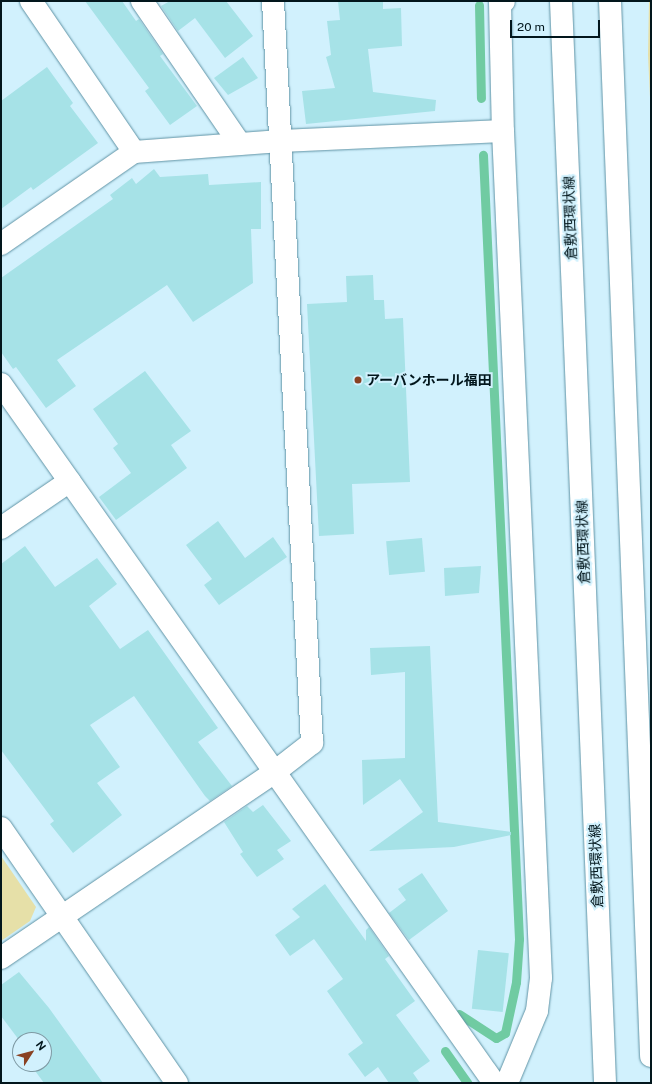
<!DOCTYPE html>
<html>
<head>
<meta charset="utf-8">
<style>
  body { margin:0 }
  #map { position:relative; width:652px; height:1084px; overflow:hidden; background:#d1f1fd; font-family:"Public Sans","Noto Sans JP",sans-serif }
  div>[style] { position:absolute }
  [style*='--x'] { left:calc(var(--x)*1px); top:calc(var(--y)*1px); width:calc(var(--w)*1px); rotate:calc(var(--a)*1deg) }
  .green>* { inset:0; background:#e6e0a8 }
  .stream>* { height:9px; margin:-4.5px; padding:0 4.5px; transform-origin:4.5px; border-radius:4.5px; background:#70cba2 }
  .building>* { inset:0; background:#a6e2e7; transform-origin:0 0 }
  .roads { filter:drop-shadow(0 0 1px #6093a5) drop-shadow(0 0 1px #6093a5) }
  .street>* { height:22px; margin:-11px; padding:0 11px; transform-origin:11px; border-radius:11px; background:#fff }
  .secondary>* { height:22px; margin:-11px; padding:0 11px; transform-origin:11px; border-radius:11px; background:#fff }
  .dots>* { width:11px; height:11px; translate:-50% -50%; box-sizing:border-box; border:2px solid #d1f1fd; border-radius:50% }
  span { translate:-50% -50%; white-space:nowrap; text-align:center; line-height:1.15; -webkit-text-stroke:4px #d1f1fd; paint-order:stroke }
  .street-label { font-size:14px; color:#02161c }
  .poi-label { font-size:14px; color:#02161c; font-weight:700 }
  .left { translate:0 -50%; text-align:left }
  .frame { position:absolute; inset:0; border:2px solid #02161c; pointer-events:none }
  .north { position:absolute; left:12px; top:1032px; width:40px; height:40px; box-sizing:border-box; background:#d1f1fd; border:1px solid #7e99a3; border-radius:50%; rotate:54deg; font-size:11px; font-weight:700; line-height:16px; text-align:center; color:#02161c }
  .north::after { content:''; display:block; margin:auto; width:14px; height:18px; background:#894122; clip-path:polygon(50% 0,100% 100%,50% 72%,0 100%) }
  .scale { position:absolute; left:510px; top:20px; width:90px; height:18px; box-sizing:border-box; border:2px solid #02161c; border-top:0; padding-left:5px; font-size:12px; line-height:14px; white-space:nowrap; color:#02161c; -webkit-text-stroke:3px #d1f1fd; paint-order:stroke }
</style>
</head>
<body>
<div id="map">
  <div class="green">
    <i style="clip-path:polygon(649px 1px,651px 1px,651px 119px,648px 55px)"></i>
    <i style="clip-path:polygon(1px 856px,36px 907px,30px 921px,1px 941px)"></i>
  </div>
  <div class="stream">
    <i style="--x:479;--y:5;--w:93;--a:88.8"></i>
    <i style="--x:459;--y:1014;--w:44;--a:33"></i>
    <i style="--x:496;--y:1038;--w:10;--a:-29"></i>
    <i style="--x:505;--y:1033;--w:52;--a:-77.8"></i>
    <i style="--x:516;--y:982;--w:43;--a:-86"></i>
    <i style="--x:519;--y:939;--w:785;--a:-92.63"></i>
    <i style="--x:445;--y:1051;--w:39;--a:55"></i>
  </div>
  <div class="building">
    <i style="clip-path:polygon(85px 1px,122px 1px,136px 21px,139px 19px,163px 54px,160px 56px,197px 106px,170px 125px,145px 91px,149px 88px)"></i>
    <i style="clip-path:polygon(170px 1px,226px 1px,253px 36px,225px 58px,195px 18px,178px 31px,161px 6px)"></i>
    <i style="clip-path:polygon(338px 1px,383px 1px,383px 9px,401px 8px,402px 46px,368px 49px,373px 92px,436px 100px,435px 111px,306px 124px,302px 91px,335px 88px,326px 57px,331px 55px,327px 21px,340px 20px)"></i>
    <i style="clip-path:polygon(243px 57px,258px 78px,228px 95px,214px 78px)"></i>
    <i style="clip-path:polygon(47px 67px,73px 103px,70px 106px,98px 143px,33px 190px,31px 187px,1px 209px,1px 101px)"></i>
    <i style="clip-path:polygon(154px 169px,160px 177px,208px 174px,209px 185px,261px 182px,261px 229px,251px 229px,253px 283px,193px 322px,167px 285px,57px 360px,76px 386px,46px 408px,16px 367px,13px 369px,1px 352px,1px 278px,113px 199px,110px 195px,132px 178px,136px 184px)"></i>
    <i style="clip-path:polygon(373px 275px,374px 300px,384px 300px,385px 319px,403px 318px,410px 482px,352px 484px,354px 534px,319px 536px,307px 304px,347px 302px,346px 276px)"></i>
    <i style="clip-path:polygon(145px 371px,191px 431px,171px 445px,187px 468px,116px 520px,99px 497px,131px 473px,113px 448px,118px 444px,93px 409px)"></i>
    <i style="clip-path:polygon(218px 521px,245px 558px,273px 537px,287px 557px,219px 605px,204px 585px,212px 579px,186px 545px)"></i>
    <i style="left:422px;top:538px;width:34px;height:36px;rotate:85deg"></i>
    <i style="clip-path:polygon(25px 546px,55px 587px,97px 558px,117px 584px,89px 606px,120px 649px,148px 630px,218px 728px,198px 742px,232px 786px,210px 801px,205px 796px,134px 696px,90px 725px,120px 767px,97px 783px,122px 815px,73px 853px,50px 824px,54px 821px,1px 750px,1px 564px)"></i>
    <i style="clip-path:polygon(481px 566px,479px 593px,445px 596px,444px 568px)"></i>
    <i style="clip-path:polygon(430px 646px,438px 822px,511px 832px,511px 835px,454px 847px,369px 851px,423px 812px,400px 779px,363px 805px,362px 760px,405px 758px,405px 672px,371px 675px,370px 648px)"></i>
    <i style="clip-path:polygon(263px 805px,291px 841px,277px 850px,284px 859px,257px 877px,240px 854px,243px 852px,224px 822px,247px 806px,253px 812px)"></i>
    <i style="clip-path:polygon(422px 873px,448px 911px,409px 940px,389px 913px,406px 900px,398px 889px)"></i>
    <i style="clip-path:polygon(325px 884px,366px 941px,366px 930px,369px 927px,389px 956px,385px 959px,415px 1001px,396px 1015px,430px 1061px,413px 1073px,420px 1083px,389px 1083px,378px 1067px,365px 1077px,348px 1054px,363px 1043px,327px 991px,343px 979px,314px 939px,290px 956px,275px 935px,300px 917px,292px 909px)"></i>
    <i style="left:478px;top:950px;width:31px;height:59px;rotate:6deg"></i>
    <i style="clip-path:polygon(19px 972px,49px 1008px,103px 1083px,44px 1083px,30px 1064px,44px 1064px,44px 1040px,20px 1040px,20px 1050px,15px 1042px,19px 1040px,1px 1016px,1px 985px)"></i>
  </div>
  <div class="roads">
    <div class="street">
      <i style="--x:31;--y:1;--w:183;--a:55.7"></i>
      <i style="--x:142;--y:1;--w:173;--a:55.6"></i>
      <i style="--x:504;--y:1;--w:4;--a:153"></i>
      <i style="--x:500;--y:3;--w:128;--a:88.7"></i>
      <i style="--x:503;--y:131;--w:848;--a:87.43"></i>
      <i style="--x:541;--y:978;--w:33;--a:97"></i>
      <i style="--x:537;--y:1011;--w:78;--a:112.6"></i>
      <i style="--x:1;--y:384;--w:855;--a:54.8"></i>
      <i style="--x:1;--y:528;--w:83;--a:-34.3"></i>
      <i style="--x:1;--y:828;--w:310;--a:55.4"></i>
      <i style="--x:1;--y:958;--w:333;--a:-34.2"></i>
      <i style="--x:276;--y:771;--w:46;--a:-37.9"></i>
      <i style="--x:312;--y:743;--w:743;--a:-93.01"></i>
    </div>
    <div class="secondary">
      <i style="--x:561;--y:1;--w:1083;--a:87.67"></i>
      <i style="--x:610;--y:1;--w:1056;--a:87.77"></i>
      <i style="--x:1;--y:244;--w:162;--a:-34.7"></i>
      <i style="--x:134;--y:152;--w:147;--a:-4.3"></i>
      <i style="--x:281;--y:141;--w:222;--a:-2.6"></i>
    </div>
  </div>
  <div class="dots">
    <i style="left:358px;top:380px;background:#894122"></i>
  </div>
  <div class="street-label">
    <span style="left:570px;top:218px;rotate:-92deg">倉敷西環状線</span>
    <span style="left:583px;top:542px;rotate:-92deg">倉敷西環状線</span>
    <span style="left:596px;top:866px;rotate:-92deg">倉敷西環状線</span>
  </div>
  <div class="poi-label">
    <span class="left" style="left:366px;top:380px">アーバンホール福田</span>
  </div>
  <div class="frame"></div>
  <div class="north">N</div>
  <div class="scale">20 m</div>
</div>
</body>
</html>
